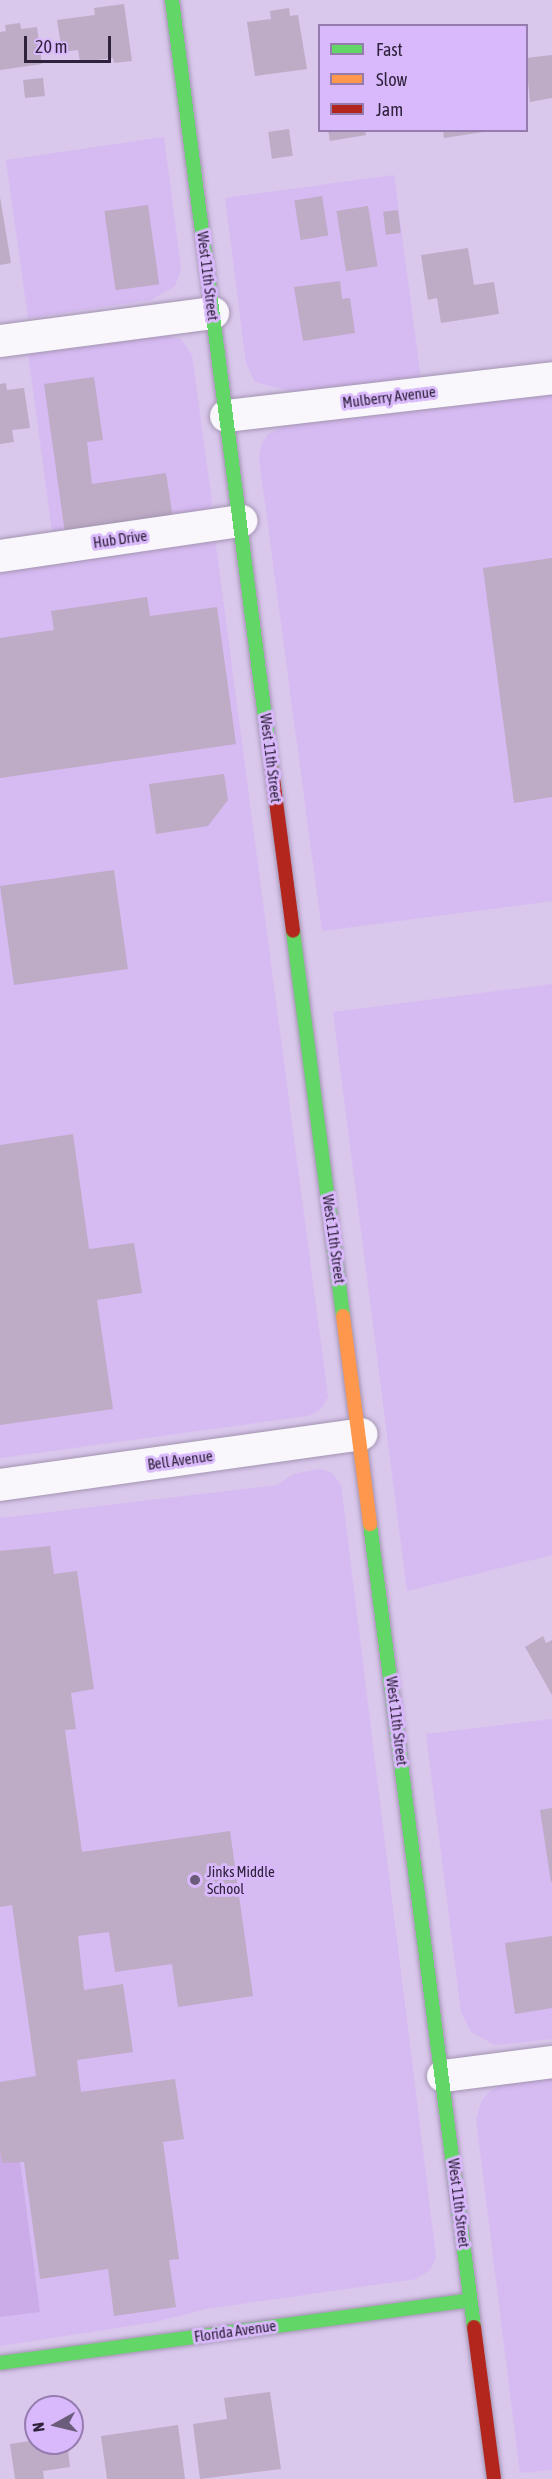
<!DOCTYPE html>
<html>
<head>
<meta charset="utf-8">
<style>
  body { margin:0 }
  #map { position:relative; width:552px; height:2479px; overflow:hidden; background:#d9c7ec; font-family:"Asap Condensed",sans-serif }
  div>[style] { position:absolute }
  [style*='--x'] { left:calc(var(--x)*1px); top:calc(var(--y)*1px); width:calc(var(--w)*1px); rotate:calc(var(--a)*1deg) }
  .built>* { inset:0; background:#d6baf2 }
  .green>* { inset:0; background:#cbace9 }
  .building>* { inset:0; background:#beabc6; transform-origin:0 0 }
  .roads { filter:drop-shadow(0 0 2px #a394b1) drop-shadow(0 0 2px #a394b1) }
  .street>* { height:32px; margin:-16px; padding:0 16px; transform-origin:16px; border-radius:16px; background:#f9f7fc }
  .fast>* { height:14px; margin:-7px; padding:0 7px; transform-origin:7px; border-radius:7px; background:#63d668 }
  .slow>* { height:14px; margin:-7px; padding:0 7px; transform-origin:7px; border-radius:7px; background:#ff974d }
  .jam>* { height:14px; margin:-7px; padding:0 7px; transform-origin:7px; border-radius:7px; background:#b3261e }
  .dots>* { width:16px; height:16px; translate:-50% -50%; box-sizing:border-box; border:3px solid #d9b8fb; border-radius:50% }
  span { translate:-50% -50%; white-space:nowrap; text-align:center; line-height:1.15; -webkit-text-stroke:6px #d9b8fb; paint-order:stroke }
  .street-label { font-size:15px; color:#2f223c }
  .poi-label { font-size:15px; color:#2f223c }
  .left { translate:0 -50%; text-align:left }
  .legend { position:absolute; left:318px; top:24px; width:210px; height:108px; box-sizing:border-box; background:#d9b8fb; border:2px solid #957caf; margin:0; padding:8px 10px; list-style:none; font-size:18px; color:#2f223c }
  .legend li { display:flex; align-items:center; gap:12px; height:30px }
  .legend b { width:30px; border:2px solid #957caf }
  .north { position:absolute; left:24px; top:2395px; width:60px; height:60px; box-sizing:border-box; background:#d9b8fb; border:2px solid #957caf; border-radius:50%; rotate:262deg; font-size:16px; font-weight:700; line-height:24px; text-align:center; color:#2f223c }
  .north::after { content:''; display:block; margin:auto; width:21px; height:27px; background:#6a5c7a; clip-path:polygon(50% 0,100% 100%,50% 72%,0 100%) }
  .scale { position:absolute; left:24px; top:36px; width:87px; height:27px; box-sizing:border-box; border:3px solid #2f223c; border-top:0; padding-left:8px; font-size:18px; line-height:21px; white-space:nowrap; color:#2f223c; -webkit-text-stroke:4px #d9b8fb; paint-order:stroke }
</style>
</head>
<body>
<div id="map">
  <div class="built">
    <i style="clip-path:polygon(164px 137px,181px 269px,175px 286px,151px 300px,28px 318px,6px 160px)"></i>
    <i style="clip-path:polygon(394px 175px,421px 380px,294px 392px,255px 382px,246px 363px,225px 198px)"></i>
    <i style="clip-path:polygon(160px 334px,181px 339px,192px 355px,212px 503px,209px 510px,53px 539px,27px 345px)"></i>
    <i style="clip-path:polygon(552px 392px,552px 901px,322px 931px,259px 458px,261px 445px,268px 434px,285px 426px)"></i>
    <i style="clip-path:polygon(215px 538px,328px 1397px,319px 1411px,308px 1416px,0 1458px,0 567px)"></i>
    <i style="clip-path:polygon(552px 984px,552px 1555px,407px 1591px,333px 1012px)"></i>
    <i style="clip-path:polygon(319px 1469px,332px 1473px,341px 1485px,436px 2257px,430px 2270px,416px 2279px,206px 2309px,155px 2322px,0 2346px,0 1518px,277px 1485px,294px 1474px)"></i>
    <i style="clip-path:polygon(552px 1719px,552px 2039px,495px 2045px,471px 2032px,461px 2012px,426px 1734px)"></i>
    <i style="clip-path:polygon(552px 2076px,552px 2470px,520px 2473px,476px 2119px,482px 2100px,491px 2090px,508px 2082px)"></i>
  </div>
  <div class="green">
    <i style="clip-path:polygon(18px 2146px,40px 2312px,0 2317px,0 2149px)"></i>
  </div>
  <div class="building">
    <i style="clip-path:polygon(124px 4px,132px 61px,114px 63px,113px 58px,80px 62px,78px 50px,62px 52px,57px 20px,95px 15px,94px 8px)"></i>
    <i style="clip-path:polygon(289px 8px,290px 16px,298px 15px,307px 69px,255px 76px,247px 22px,271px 19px,270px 11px)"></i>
    <i style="clip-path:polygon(20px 23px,21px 29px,37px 27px,42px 64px,0 70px,0 32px,6px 31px,5px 25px)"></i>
    <i style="clip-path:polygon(552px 55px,552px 98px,530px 102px,526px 58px)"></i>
    <i style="left:43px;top:78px;width:18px;height:20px;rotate:84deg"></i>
    <i style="left:289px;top:129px;width:27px;height:21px;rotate:82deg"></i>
    <i style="clip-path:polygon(328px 130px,365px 130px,366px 135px,330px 141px)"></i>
    <i style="clip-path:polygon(443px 130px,483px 130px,483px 132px,444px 138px)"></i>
    <i style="left:322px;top:196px;width:40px;height:28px;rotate:81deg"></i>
    <i style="clip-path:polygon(0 197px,11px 263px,0 265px)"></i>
    <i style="left:148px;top:205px;width:80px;height:44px;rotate:82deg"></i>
    <i style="left:368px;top:206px;width:61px;height:32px;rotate:81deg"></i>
    <i style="left:398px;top:210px;width:23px;height:15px;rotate:83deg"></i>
    <i style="clip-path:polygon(468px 248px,474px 285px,494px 282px,499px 314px,441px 323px,437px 298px,428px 300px,421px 255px)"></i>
    <i style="clip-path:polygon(340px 281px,342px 299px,350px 298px,355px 333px,303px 341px,294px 287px)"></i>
    <i style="clip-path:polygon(94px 377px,103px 440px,87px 442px,92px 484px,166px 473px,173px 518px,65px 533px,44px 384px)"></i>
    <i style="clip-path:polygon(6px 383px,7px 390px,24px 388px,30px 428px,12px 430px,14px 442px,0 444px,0 384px)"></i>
    <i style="clip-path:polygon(552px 558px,552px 797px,514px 803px,483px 568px)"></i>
    <i style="clip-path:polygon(147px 597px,150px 616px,217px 607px,236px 744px,0 778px,0 638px,54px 630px,51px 611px)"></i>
    <i style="clip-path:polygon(224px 774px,228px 800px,208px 826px,156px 834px,149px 784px)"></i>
    <i style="left:114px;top:870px;width:100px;height:115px;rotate:82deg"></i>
    <i style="clip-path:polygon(73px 1134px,89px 1249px,134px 1243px,142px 1293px,97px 1300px,113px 1409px,0 1425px,0 1145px)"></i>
    <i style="clip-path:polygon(50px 1546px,54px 1574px,77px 1571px,94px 1689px,71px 1693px,76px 1729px,65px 1730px,82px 1852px,230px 1831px,253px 1996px,178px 2007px,172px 1964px,115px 1972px,109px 1932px,78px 1936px,84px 1990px,123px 1984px,133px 2052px,77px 2060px,81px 2092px,175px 2079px,184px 2139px,163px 2142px,179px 2259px,169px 2260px,176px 2307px,114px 2316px,108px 2269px,40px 2279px,24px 2162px,2px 2163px,0 2150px,0 2082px,36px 2076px,12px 1905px,0 1907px,0 1551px)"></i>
    <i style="clip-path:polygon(543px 1636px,546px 1643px,552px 1640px,552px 1695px,525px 1647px)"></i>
    <i style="clip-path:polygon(552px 1808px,552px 1882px,551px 1882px,540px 1810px)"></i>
    <i style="clip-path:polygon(552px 1936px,552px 2008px,515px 2014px,505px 1943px)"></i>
    <i style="clip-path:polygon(270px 2392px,281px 2469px,200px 2479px,193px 2424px,227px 2419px,224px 2398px)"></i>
    <i style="clip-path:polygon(178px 2425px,185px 2479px,107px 2479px,101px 2436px)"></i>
    <i style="clip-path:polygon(36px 2440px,36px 2443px,67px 2443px,70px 2467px,43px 2471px,44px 2479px,15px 2479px,10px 2444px)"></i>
  </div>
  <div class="roads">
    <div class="street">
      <i style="--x:0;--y:341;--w:215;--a:-7.5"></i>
      <i style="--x:226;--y:416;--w:328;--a:-6.6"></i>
      <i style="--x:0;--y:556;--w:244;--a:-8.3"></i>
      <i style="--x:0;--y:1485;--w:365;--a:-8"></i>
      <i style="--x:443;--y:2076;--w:110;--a:-7.3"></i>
    </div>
    <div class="fast">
      <i style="--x:172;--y:0;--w:777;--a:82.61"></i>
      <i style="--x:293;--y:931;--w:388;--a:82.6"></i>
      <i style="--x:370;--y:1524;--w:810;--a:82.62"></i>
      <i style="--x:0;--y:2363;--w:474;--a:-7.6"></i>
    </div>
    <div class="slow">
      <i style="--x:343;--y:1316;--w:210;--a:82.6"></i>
    </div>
    <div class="jam">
      <i style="--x:272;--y:771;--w:161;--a:82.5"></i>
      <i style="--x:474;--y:2327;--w:153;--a:82.5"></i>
    </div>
  </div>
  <div class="dots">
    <i style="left:195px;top:1880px;background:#6a5c7a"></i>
  </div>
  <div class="street-label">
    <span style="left:208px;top:276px;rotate:83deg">West 11th Street</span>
    <span style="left:389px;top:397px;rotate:-7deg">Mulberry Avenue</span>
    <span style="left:120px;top:539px;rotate:-8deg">Hub Drive</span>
    <span style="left:271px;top:758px;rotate:83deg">West 11th Street</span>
    <span style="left:334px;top:1239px;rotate:82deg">West 11th Street</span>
    <span style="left:180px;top:1460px;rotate:-8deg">Bell Avenue</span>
    <span style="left:397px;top:1721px;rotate:83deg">West 11th Street</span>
    <span style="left:459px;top:2203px;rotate:83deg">West 11th Street</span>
    <span style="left:235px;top:2331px;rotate:-8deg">Florida Avenue</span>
  </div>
  <div class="poi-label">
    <span class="left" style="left:207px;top:1880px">Jinks Middle<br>School</span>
  </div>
  <ul class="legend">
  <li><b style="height:8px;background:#63d668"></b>Fast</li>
  <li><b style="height:8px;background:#ff974d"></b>Slow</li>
  <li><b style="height:8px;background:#b3261e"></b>Jam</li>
  </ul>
  <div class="north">N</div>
  <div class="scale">20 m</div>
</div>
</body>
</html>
